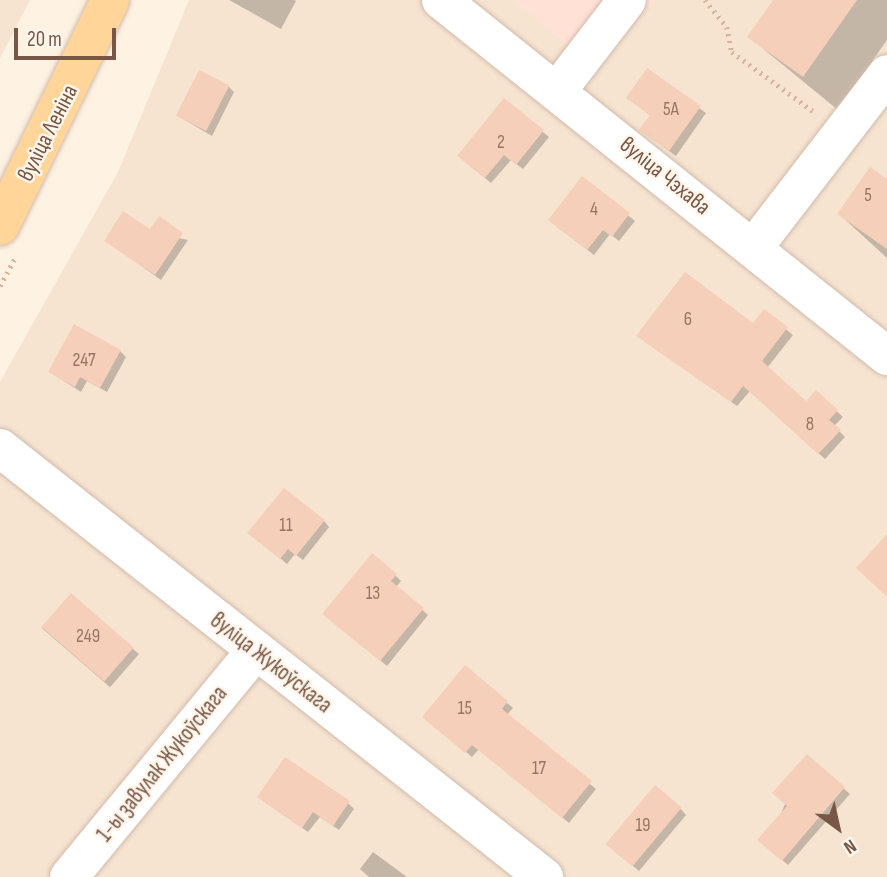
<!DOCTYPE html>
<html>
<head>
<meta charset="utf-8">
<style>
  body { margin:0 }
  #map { position:relative; width:887px; height:877px; overflow:hidden; background:#fef2e3; font-family:"Sofia Sans Condensed",sans-serif }
  div>[style] { position:absolute }
  [style*='--x'] { left:calc(var(--x)*1px); top:calc(var(--y)*1px); width:calc(var(--w)*1px); rotate:calc(var(--a)*1deg) }
  .residential>* { inset:0; background:#f6e4d1 }
  .commercial>* { inset:0; background:#ffe1d6 }
  .shadow>* { inset:0; background:#0003; transform-origin:0 0 }
  .building>* { inset:0; background:#f5cfb9; transform-origin:0 0 }
  .path>* { height:4.5px; margin-top:-2.25px; transform-origin:0; background:repeating-linear-gradient(90deg,#dab29c 0 2px,transparent 0 7px) }
  .roads { filter:drop-shadow(0 0 2px #d2bbab) drop-shadow(0 0 2px #d2bbab) }
  .minor>* { height:38px; margin:-19px; padding:0 19px; transform-origin:19px; border-radius:19px; background:#fff }
  .major>* { height:38px; margin:-19px; padding:0 19px; transform-origin:19px; border-radius:19px; background:#ffd599 }
  span { translate:-50% -50%; white-space:nowrap; text-align:center; line-height:1.15; -webkit-text-stroke:5px #fff6eb; paint-order:stroke }
  .number-label { font-size:19px; color:#977564 }
  .number-label span { -webkit-text-stroke-width:0 }
  .street-label { font-size:23px; color:#785747 }
  .north { position:absolute; left:803px; top:793px; width:70px; height:70px; -webkit-text-stroke:5px #fff6eb; paint-order:stroke; rotate:147deg; font-size:19px; font-weight:700; line-height:28px; text-align:center; color:#785747 }
  .north::after { content:''; display:block; margin:auto; width:24px; height:32px; background:#785747; clip-path:polygon(50% 0,100% 100%,50% 72%,0 100%) }
  .scale { position:absolute; left:14px; top:28px; width:102px; height:32px; box-sizing:border-box; border:4px solid #785747; border-top:0; padding-left:9px; font-size:21px; line-height:24px; white-space:nowrap; color:#785747; -webkit-text-stroke:5px #fff6eb; paint-order:stroke }
</style>
</head>
<body>
<div id="map">
  <div class="residential">
    <i style="clip-path:polygon(0 0,30px 0,0 58px)"></i>
    <i style="clip-path:polygon(189px 0,887px 0,887px 877px,0 877px,0 382px,118px 172px)"></i>
  </div>
  <div class="commercial">
    <i style="clip-path:polygon(513px 0,655px 0,597px 69px)"></i>
  </div>
  <div class="shadow">
    <i style="clip-path:polygon(229px 0,294px 0,296px 1px,281px 29px)"></i>
    <i style="clip-path:polygon(775px 0,887px 0,887px 40px,838px 110px,749px 37px)"></i>
    <i style="clip-path:polygon(648px 71px,706px 113px,676px 156px,647px 135px,651px 116px,628px 98px)"></i>
    <i style="clip-path:polygon(228px 86px,234px 92px,212px 136px,178px 116px)"></i>
    <i style="clip-path:polygon(504px 100px,549px 137px,523px 169px,511px 160px,491px 183px,465px 162px)"></i>
    <i style="clip-path:polygon(582px 178px,635px 221px,619px 241px,610px 234px,594px 255px,556px 226px)"></i>
    <i style="clip-path:polygon(887px 181px,887px 258px,839px 214px)"></i>
    <i style="clip-path:polygon(151px 232px,188px 240px,161px 280px,106px 241px)"></i>
    <i style="clip-path:polygon(765px 312px,793px 335px,767px 368px,806px 403px,816px 392px,843px 417px,834px 426px,845px 437px,825px 459px,750px 391px,737px 406px,638px 336px,754px 326px)"></i>
    <i style="clip-path:polygon(120px 351px,126px 357px,107px 392px,87px 381px,81px 392px,50px 372px)"></i>
    <i style="clip-path:polygon(324px 521px,329px 527px,303px 560px,295px 554px,287px 564px,256px 538px)"></i>
    <i style="clip-path:polygon(395px 575px,401px 581px,396px 587px,428px 615px,387px 666px,330px 619px)"></i>
    <i style="left:71px;top:595px;width:90px;height:44px;rotate:41deg"></i>
    <i style="clip-path:polygon(507px 703px,513px 708px,507px 715px,596px 789px,569px 823px,479px 749px,472px 757px,430px 722px)"></i>
    <i style="clip-path:polygon(807px 756px,850px 794px,788px 865px,766px 846px)"></i>
    <i style="clip-path:polygon(266px 803px,348px 803px,354px 809px,339px 830px,320px 817px,308px 832px)"></i>
    <i style="clip-path:polygon(681px 809px,686px 815px,639px 871px,613px 849px)"></i>
    <i style="clip-path:polygon(373px 852px,407px 877px,369px 877px,360px 869px)"></i>
  </div>
  <div class="building">
    <i style="clip-path:polygon(773px 0,857px 0,803px 77px,747px 37px)"></i>
    <i style="clip-path:polygon(647px 68px,701px 106px,669px 151px,639px 130px,650px 115px,626px 98px)"></i>
    <i style="left:199px;top:70px;width:34px;height:51px;rotate:27deg"></i>
    <i style="clip-path:polygon(504px 98px,544px 130px,516px 165px,504px 155px,485px 178px,457px 156px)"></i>
    <i style="clip-path:polygon(870px 167px,887px 179px,887px 249px,837px 214px)"></i>
    <i style="clip-path:polygon(582px 176px,630px 213px,612px 237px,603px 230px,587px 250px,548px 220px)"></i>
    <i style="clip-path:polygon(123px 211px,150px 229px,159px 216px,183px 233px,155px 275px,104px 241px)"></i>
    <i style="clip-path:polygon(685px 272px,753px 323px,764px 309px,788px 327px,762px 361px,806px 401px,816px 390px,838px 410px,829px 420px,841px 430px,818px 454px,743px 386px,731px 402px,636px 336px)"></i>
    <i style="clip-path:polygon(74px 324px,121px 350px,100px 388px,80px 377px,75px 387px,48px 372px)"></i>
    <i style="clip-path:polygon(284px 488px,325px 520px,296px 556px,288px 549px,280px 559px,247px 533px)"></i>
    <i style="clip-path:polygon(887px 534px,887px 597px,856px 568px)"></i>
    <i style="clip-path:polygon(372px 553px,397px 574px,391px 581px,424px 608px,380px 661px,322px 614px)"></i>
    <i style="left:71px;top:593px;width:83px;height:45px;rotate:41deg"></i>
    <i style="clip-path:polygon(465px 665px,508px 701px,502px 709px,592px 781px,562px 818px,472px 745px,465px 753px,422px 717px)"></i>
    <i style="clip-path:polygon(807px 754px,845px 787px,782px 861px,757px 840px,787px 806px,772px 793px)"></i>
    <i style="clip-path:polygon(285px 757px,350px 801px,333px 826px,313px 812px,302px 828px,257px 797px)"></i>
    <i style="left:655px;top:785px;width:35px;height:77px;rotate:40deg"></i>
  </div>
  <div class="path">
    <i style="--x:705;--y:0;--w:35;--a:51"></i>
    <i style="--x:727;--y:27;--w:25;--a:79"></i>
    <i style="--x:732;--y:52;--w:100;--a:36.1"></i>
    <i style="--x:0;--y:286;--w:32;--a:-62"></i>
  </div>
  <div class="roads">
    <div class="minor">
      <i style="--x:441;--y:0;--w:571;--a:38.6"></i>
      <i style="--x:558;--y:90;--w:113;--a:-52.5"></i>
      <i style="--x:754;--y:247;--w:218;--a:-52.4"></i>
      <i style="--x:0;--y:448;--w:693;--a:38.26"></i>
      <i style="--x:69;--y:877;--w:293;--a:-50.5"></i>
    </div>
    <div class="major">
      <i style="--x:0;--y:226;--w:251;--a:-64"></i>
    </div>
  </div>
  <div class="number-label">
    <span style="left:671px;top:110px">5А</span>
    <span style="left:501px;top:143px">2</span>
    <span style="left:868px;top:196px">5</span>
    <span style="left:594px;top:210px">4</span>
    <span style="left:688px;top:320px">6</span>
    <span style="left:84px;top:361px">247</span>
    <span style="left:810px;top:425px">8</span>
    <span style="left:286px;top:526px">11</span>
    <span style="left:373px;top:594px">13</span>
    <span style="left:88px;top:637px">249</span>
    <span style="left:465px;top:709px">15</span>
    <span style="left:539px;top:769px">17</span>
    <span style="left:643px;top:826px">19</span>
  </div>
  <div class="street-label">
    <span style="left:48px;top:133px;rotate:-63deg">вуліца Леніна</span>
    <span style="left:665px;top:176px;rotate:39deg">вуліца Чэхава</span>
    <span style="left:271px;top:663px;rotate:38deg">вуліца Жукоўскага</span>
    <span style="left:162px;top:764px;rotate:-51deg">1-ы завулак Жукоўскага</span>
  </div>
  <div class="north">N</div>
  <div class="scale">20 m</div>
</div>
</body>
</html>
